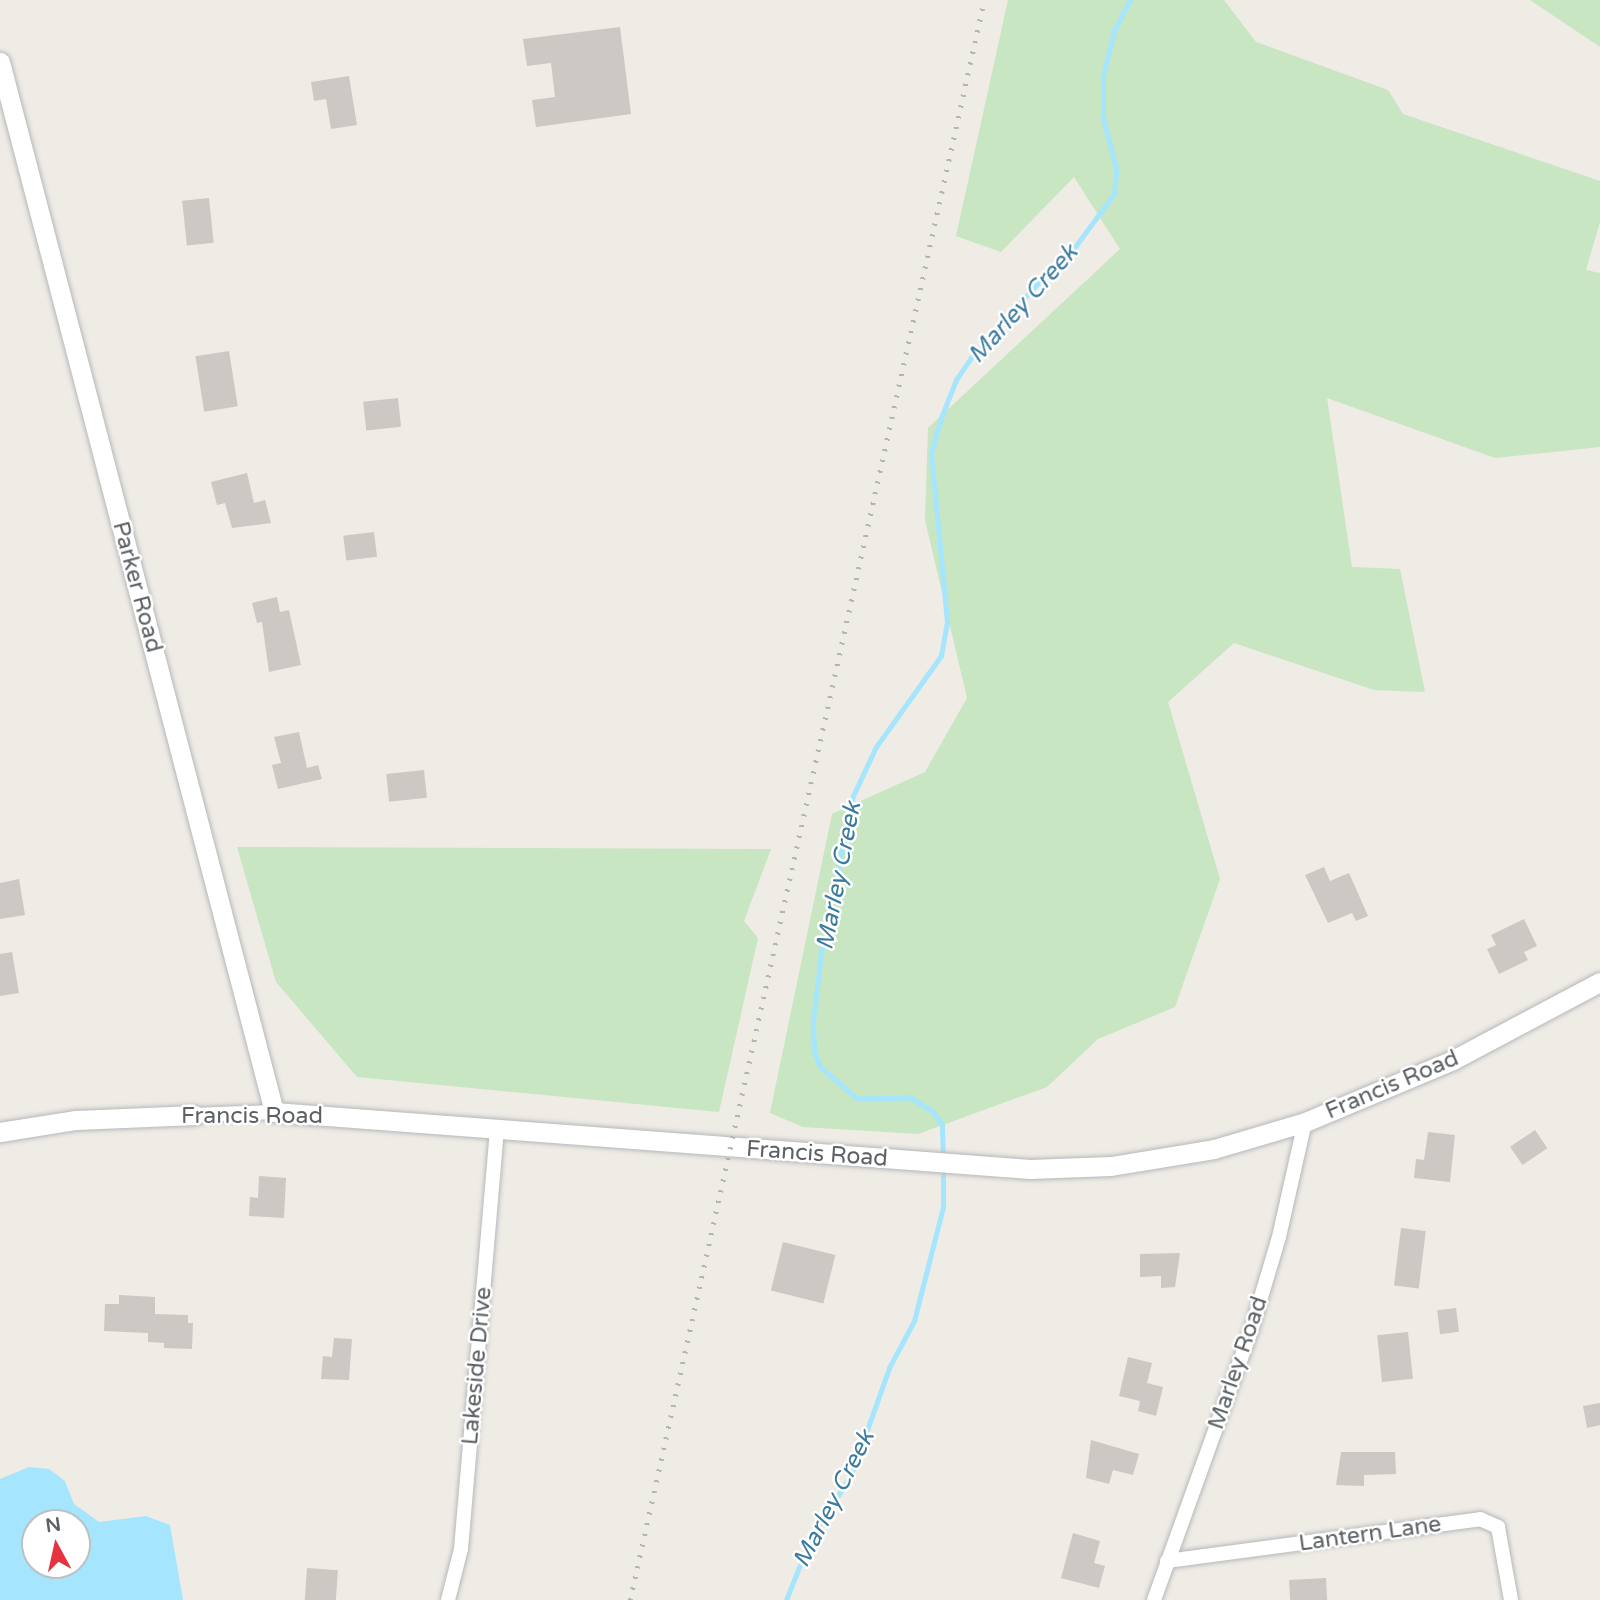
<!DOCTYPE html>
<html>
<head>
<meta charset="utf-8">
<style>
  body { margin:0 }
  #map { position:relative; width:1600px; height:1600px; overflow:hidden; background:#efebe5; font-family:"Varela Round",sans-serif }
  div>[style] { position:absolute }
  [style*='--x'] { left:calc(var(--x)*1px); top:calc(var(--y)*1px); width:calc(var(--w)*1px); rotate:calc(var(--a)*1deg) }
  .green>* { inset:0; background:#c7e6c1 }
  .water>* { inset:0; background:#a5e5fe }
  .stream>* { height:4.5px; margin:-2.25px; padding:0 2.25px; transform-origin:2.25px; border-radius:2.25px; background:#a5e5fe }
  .building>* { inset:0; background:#ccc8c4; transform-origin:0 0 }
  .roads { filter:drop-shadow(0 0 2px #b5b8bb) drop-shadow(0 0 2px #b5b8bb) }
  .street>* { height:14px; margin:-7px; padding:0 7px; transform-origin:7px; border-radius:7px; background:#fff }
  .secondary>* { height:19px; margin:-9.5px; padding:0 9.5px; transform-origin:9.5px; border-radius:9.5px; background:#fff }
  .rail>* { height:4.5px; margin-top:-2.25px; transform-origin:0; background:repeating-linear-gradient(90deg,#b3b4b5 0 2px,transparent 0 11px) }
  span { translate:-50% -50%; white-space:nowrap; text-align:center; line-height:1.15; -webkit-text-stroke:5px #fff; paint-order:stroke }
  .street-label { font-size:23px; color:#5c6165 }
  .water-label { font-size:24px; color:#3c7b9f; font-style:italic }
  .north { position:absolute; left:21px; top:1509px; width:70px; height:70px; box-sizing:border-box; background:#fff; border:2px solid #bec0c1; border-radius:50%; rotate:352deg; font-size:19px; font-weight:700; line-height:28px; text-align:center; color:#5c6165 }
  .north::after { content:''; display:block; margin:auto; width:24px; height:32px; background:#e73240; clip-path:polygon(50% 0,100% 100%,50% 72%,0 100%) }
</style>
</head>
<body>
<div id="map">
  <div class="green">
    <i style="clip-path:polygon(1008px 0,1224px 0,1256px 42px,1388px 90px,1403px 114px,1600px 181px,1600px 222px,1586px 270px,1600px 273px,1600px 447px,1495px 458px,1327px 398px,1352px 567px,1400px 569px,1425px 692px,1374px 690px,1234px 643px,1168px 702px,1220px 879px,1175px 1007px,1098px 1039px,1047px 1087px,918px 1134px,803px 1127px,770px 1113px,832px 814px,925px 772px,967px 698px,925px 520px,928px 428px,1120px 249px,1074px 177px,1001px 252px,956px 236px)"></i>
    <i style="clip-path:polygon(1530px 0,1600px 0,1600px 47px)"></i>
    <i style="clip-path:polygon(237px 847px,771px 849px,744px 921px,758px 938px,719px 1112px,357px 1077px,276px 982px)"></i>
  </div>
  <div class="water">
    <i style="clip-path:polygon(evenodd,29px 1467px,49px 1469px,65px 1481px,74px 1504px,99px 1522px,146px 1516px,170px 1525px,183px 1600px,0 1600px,0 1479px,29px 1467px,35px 1523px,77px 1523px,77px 1565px,35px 1565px,35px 1523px)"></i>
  </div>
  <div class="stream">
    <i style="--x:943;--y:1158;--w:33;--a:-92"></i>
    <i style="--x:942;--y:1125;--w:16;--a:-125"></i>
    <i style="--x:933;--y:1112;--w:26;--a:-148"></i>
    <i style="--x:911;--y:1098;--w:54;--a:178.9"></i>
    <i style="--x:857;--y:1099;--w:49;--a:-139.1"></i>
    <i style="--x:820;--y:1067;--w:17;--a:-111"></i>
    <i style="--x:814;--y:1051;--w:29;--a:-92"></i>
    <i style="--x:813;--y:1022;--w:69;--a:-83.4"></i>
    <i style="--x:821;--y:953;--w:160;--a:-78.5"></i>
    <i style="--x:853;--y:796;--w:54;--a:-64.9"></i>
    <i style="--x:876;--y:747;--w:112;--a:-54.5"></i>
    <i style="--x:941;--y:656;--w:35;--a:-80"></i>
    <i style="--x:947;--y:622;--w:170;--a:-95.4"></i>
    <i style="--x:931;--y:453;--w:36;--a:-74"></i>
    <i style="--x:941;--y:418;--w:41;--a:-68.5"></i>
    <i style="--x:956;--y:380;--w:27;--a:-56"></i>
    <i style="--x:971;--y:358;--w:115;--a:-48.2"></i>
    <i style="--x:1048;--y:272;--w:27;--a:-39"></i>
    <i style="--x:1069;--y:255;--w:76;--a:-53.6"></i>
    <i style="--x:1114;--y:194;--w:25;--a:-85"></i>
    <i style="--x:1116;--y:169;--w:53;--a:-104.3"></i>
    <i style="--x:1103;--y:118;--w:42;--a:-90"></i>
    <i style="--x:1103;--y:76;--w:46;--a:-76.3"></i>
    <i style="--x:1114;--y:31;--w:35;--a:-63"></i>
    <i style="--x:786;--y:1600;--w:65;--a:-68.2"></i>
    <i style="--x:810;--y:1540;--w:77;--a:-57.8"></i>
    <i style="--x:851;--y:1475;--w:114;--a:-70.4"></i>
    <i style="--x:889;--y:1368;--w:53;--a:-62"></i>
    <i style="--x:914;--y:1321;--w:118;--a:-75.7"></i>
    <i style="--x:943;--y:1207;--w:40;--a:-90"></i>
  </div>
  <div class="building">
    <i style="clip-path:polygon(620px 27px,631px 114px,536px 127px,532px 100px,555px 97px,551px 63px,527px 66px,523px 39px)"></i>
    <i style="clip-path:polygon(349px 76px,357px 125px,331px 129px,326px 99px,314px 101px,311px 82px)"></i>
    <i style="left:209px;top:198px;width:45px;height:27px;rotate:84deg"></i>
    <i style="left:229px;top:351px;width:56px;height:34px;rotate:81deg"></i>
    <i style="left:398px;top:398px;width:29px;height:35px;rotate:84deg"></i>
    <i style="clip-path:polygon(247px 473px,254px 503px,265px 500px,271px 523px,232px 528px,225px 503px,217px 505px,211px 482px)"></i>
    <i style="left:374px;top:532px;width:25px;height:31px;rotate:83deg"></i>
    <i style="clip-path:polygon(277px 597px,280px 612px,289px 610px,301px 665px,269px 672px,262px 622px,257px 623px,252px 603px)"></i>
    <i style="clip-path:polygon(299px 732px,307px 768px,318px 765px,322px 779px,278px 789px,272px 765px,281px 763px,274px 737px)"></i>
    <i style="left:424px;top:770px;width:28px;height:38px;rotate:84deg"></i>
    <i style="clip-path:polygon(1324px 867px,1330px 881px,1349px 873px,1368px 916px,1356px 921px,1352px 913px,1328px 923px,1305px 875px)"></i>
    <i style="clip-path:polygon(19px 879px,25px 915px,0 919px,0 883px)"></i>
    <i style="clip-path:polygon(1524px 919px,1537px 946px,1524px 952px,1528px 960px,1499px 974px,1487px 949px,1496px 945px,1491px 935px)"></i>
    <i style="clip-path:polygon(12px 952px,19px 993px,0 996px,0 954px)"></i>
    <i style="left:1535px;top:1130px;width:22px;height:30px;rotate:56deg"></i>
    <i style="clip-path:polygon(1428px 1132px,1455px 1135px,1450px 1182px,1414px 1178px,1416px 1159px,1424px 1160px)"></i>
    <i style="clip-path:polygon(259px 1176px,286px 1178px,284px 1218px,249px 1216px,250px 1197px,258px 1198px)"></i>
    <i style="left:1401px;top:1228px;width:25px;height:58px;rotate:7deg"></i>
    <i style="left:783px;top:1242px;width:54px;height:50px;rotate:14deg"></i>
    <i style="clip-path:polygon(1180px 1253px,1175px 1287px,1161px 1288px,1161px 1276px,1140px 1277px,1140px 1254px)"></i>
    <i style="clip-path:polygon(119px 1295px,155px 1297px,155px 1314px,188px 1315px,188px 1323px,193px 1323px,192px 1349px,164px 1348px,164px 1343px,148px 1342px,148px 1333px,104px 1331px,105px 1304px,119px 1304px)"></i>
    <i style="left:1456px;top:1308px;width:24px;height:19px;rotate:83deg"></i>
    <i style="left:1408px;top:1332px;width:47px;height:31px;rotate:84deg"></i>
    <i style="clip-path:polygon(334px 1338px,352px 1339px,349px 1380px,321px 1379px,323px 1356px,332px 1357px)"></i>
    <i style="clip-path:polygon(1128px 1357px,1152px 1363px,1147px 1383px,1163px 1387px,1156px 1416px,1138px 1411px,1140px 1401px,1119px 1396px)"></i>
    <i style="clip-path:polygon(1600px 1403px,1600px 1425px,1587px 1428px,1583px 1406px)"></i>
    <i style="clip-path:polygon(1091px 1440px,1139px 1454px,1133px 1475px,1113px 1470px,1109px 1484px,1086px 1478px)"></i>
    <i style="clip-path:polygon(1341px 1452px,1395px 1452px,1396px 1474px,1364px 1475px,1364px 1486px,1336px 1485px)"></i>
    <i style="clip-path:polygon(1073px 1533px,1100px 1541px,1094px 1563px,1105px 1566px,1099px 1588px,1061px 1578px)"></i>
    <i style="left:307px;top:1568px;width:31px;height:32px;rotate:4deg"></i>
    <i style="left:1326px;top:1578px;width:22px;height:37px;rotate:87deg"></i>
  </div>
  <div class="roads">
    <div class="street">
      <i style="--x:195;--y:1115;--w:79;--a:-2.2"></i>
      <i style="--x:1167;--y:1561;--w:316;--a:-7.6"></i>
      <i style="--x:1480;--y:1519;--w:20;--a:24"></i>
      <i style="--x:1498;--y:1527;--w:74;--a:79.9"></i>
      <i style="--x:448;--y:1600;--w:53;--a:-75.7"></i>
      <i style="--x:461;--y:1549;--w:421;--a:-85.1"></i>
      <i style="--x:1154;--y:1600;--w:286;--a:-70.2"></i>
      <i style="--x:1251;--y:1331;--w:98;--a:-73.4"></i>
      <i style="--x:1279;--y:1237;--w:118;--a:-77.3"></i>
    </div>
    <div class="secondary">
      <i style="--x:0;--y:62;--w:1085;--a:75.37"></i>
      <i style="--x:274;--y:1112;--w:758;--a:4.31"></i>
      <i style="--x:1030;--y:1169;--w:81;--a:-2.1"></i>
      <i style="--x:1111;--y:1166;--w:104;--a:-9.4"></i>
      <i style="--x:1214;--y:1149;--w:95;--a:-16.5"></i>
      <i style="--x:1305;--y:1122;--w:160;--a:-22.7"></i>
      <i style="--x:1453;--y:1060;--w:166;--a:-28"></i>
      <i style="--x:0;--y:1132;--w:77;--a:-9"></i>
      <i style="--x:76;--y:1120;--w:119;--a:-2.4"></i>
    </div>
  </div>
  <div class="rail">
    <i style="--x:630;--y:1600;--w:1639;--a:-77.52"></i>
  </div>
  <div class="street-label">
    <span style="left:137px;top:587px;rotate:75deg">Parker Road</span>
    <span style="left:1392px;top:1085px;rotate:-23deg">Francis Road</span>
    <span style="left:252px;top:1116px">Francis Road</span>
    <span style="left:817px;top:1154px;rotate:4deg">Francis Road</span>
    <span style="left:1238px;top:1363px;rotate:-71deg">Marley Road</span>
    <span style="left:477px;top:1366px;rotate:-85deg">Lakeside Drive</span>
    <span style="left:1370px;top:1534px;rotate:-8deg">Lantern Lane</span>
  </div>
  <div class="water-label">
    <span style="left:1023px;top:304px;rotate:-48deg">Marley Creek</span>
    <span style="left:839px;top:876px;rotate:-79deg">Marley Creek</span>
    <span style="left:834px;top:1499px;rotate:-63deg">Marley Creek</span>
  </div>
  <div class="north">N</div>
</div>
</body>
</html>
